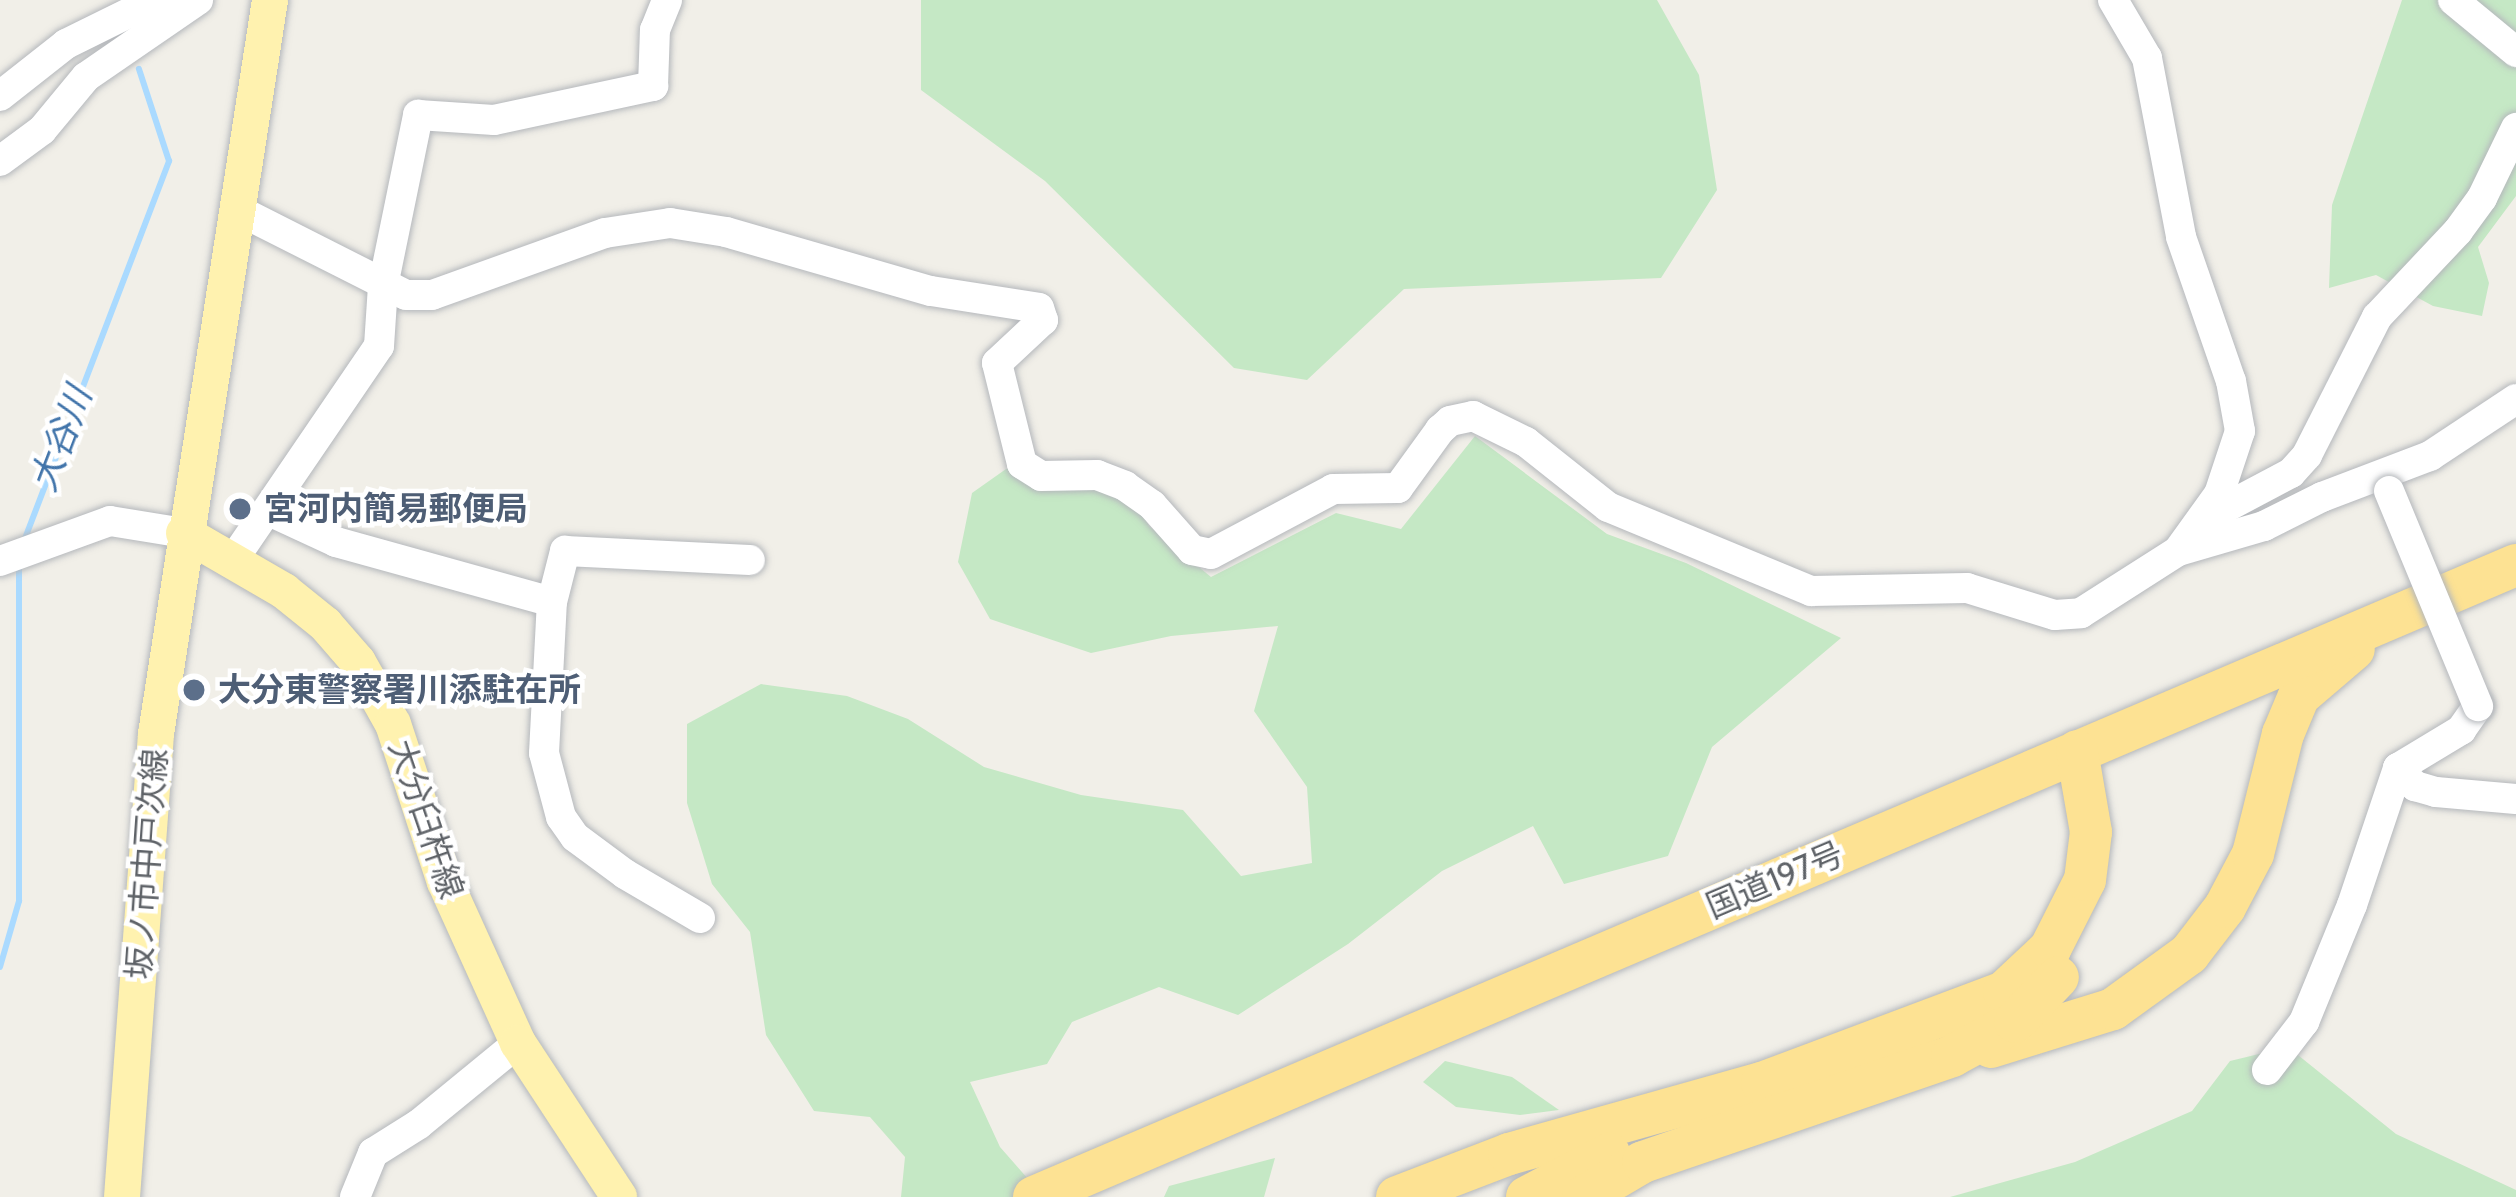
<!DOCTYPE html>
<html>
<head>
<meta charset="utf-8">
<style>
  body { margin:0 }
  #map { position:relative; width:2516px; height:1197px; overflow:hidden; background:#f1efe8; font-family:Cabin,"Noto Sans JP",sans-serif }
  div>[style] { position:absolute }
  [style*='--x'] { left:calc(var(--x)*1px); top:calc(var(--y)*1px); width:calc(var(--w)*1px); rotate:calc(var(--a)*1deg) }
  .green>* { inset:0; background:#c5e8c5 }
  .stream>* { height:6px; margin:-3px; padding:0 3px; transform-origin:3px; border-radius:3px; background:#aadaff }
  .roads { filter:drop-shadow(0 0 3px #b5b8bc) drop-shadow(0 0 3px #b5b8bc) }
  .minor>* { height:30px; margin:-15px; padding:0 15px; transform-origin:15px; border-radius:15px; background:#fff }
  .major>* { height:36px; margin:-18px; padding:0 18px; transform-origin:18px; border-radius:18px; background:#fff2af }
  .highway>* { height:42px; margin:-21px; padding:0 21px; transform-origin:21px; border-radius:21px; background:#fde293 }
  .bridges { filter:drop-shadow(0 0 3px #b5b8bc) drop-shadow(0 0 3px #b5b8bc) }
  .minor-bridge>* { height:30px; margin:-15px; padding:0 15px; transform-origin:15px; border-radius:15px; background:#fff }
  .dots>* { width:33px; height:33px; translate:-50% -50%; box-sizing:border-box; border:6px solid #fff; border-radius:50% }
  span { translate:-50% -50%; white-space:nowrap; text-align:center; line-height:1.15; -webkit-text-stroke:9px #fff; paint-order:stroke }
  .service-label { font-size:33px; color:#4e5e75; font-weight:700 }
  .left { translate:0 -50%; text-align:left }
  .street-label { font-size:33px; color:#5f6368 }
  .water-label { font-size:36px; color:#4174aa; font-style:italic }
</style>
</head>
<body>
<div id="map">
  <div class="green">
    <i style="clip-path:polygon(921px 0,1657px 0,1699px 75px,1717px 190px,1661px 278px,1404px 289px,1307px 380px,1234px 368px,1045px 181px,921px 90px)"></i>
    <i style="clip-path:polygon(2402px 0,2516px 0,2516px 196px,2478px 247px,2489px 283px,2482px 316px,2433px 306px,2376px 275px,2329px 288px,2332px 205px)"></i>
    <i style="clip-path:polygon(1475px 436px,1607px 534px,1686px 563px,1841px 638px,1712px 747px,1668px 856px,1564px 884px,1533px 826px,1442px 871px,1348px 944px,1238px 1015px,1159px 987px,1072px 1022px,1047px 1064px,970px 1082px,1000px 1147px,1044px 1197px,901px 1197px,905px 1157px,870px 1117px,814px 1111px,766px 1035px,750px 932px,712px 884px,687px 803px,687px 724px,761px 684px,847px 696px,908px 719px,984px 767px,1081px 795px,1183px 810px,1241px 876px,1312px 863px,1307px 787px,1254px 711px,1278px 626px,1171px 636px,1091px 653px,990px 619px,958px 562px,972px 493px,1006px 469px,1118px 468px,1149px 526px,1211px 577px,1336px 513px,1401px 529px)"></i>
    <i style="clip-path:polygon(2288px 1047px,2396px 1134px,2516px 1190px,2516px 1197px,1950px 1197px,2075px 1162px,2192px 1111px,2230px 1061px)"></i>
    <i style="clip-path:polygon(1445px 1061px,1512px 1077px,1559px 1110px,1520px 1115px,1456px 1107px,1423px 1082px)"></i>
    <i style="clip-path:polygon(1275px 1158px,1264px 1197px,1164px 1197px,1169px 1186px)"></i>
  </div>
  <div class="stream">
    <i style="--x:24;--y:541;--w:407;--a:-69.1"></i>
    <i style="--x:169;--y:161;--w:97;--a:-108.1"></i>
    <i style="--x:0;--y:967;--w:69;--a:-73.9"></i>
    <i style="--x:19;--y:901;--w:335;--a:-90"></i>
  </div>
  <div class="roads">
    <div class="minor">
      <i style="--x:2113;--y:0;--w:67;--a:59.6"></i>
      <i style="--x:2147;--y:58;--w:182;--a:79.2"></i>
      <i style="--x:2181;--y:237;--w:152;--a:70.9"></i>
      <i style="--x:2231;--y:381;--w:51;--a:79.8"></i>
      <i style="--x:2240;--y:431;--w:66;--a:108.4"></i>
      <i style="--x:2219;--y:494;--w:70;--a:125.7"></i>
      <i style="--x:2453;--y:0;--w:82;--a:39.5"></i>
      <i style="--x:0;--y:96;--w:84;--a:-38.2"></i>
      <i style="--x:66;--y:44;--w:90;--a:-26.3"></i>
      <i style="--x:147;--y:4;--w:19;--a:-12"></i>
      <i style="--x:0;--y:161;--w:52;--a:-36.4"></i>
      <i style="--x:42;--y:130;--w:69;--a:-50.3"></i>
      <i style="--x:86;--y:77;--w:136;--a:-34.5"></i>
      <i style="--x:238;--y:210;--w:188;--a:26.8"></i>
      <i style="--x:406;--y:295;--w:26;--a:0"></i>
      <i style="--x:432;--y:295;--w:184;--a:-19.7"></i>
      <i style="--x:605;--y:233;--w:66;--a:-8.7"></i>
      <i style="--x:670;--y:223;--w:57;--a:9.1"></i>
      <i style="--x:726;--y:232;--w:213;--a:16.1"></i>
      <i style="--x:931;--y:291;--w:109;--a:8.9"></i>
      <i style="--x:1039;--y:308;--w:13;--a:72"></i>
      <i style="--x:1043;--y:320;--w:63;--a:136.9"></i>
      <i style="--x:997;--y:363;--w:104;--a:76.1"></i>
      <i style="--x:1022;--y:464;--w:22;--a:32"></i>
      <i style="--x:1041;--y:476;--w:56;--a:-1"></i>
      <i style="--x:1097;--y:475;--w:30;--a:21"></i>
      <i style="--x:1125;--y:486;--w:33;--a:35"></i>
      <i style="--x:1152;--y:505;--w:60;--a:48.4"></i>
      <i style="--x:1192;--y:550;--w:19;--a:12"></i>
      <i style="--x:1211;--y:554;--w:138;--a:-28"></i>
      <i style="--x:1333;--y:489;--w:65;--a:-0.9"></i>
      <i style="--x:1398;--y:488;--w:72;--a:-54.1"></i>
      <i style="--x:1440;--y:430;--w:13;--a:-42"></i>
      <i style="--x:1450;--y:421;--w:24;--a:-12"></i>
      <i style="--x:1473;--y:416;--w:59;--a:26.1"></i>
      <i style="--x:1526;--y:442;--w:105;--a:38.4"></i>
      <i style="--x:1608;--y:507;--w:220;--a:22.5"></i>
      <i style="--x:1811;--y:591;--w:156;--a:-1.1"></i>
      <i style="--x:1967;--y:588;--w:92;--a:17.1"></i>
      <i style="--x:2055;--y:615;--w:26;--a:-4"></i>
      <i style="--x:2081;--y:613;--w:115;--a:-32.6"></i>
      <i style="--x:2178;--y:551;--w:90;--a:-16.2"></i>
      <i style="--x:2264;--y:526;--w:65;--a:-26.6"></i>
      <i style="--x:2322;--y:497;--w:116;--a:-20.8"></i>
      <i style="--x:2430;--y:456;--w:103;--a:-33.5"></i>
      <i style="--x:271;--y:512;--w:72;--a:24.8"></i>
      <i style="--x:336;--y:542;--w:224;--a:15.5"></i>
      <i style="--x:2206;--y:518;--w:96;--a:-27.9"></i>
      <i style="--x:2291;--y:473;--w:24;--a:-48"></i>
      <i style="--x:2307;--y:455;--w:155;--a:-63.1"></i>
      <i style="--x:2377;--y:317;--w:118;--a:-46.7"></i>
      <i style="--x:2458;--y:231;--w:41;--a:-54"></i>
      <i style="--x:2482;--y:198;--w:78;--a:-64.1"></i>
      <i style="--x:233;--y:560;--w:259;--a:-55.7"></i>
      <i style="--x:379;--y:346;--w:60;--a:-86.2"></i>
      <i style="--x:383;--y:286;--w:175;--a:-78.4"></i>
      <i style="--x:418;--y:115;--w:76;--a:3.8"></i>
      <i style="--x:494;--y:120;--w:163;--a:-12.1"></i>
      <i style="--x:653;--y:86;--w:56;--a:-88"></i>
      <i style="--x:655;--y:30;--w:32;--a:-68"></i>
      <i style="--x:0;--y:561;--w:117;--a:-20"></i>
      <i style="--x:110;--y:521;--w:75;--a:9.2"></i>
      <i style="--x:2398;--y:768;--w:25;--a:47"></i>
      <i style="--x:2415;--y:786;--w:22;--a:16"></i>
      <i style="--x:2436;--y:792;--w:80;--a:5"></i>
      <i style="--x:700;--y:918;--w:87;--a:-149.6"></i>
      <i style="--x:625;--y:874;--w:62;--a:-143.5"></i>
      <i style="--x:575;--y:837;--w:24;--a:-125"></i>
      <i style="--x:561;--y:817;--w:66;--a:-104.9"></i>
      <i style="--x:544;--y:753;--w:151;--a:-87"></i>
      <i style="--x:552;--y:602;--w:53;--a:-75.7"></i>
      <i style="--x:565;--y:551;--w:185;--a:2.8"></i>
      <i style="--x:2267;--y:1070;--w:61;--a:-52.4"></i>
      <i style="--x:2304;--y:1022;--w:126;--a:-67.7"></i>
      <i style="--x:2352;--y:905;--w:145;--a:-71.4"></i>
      <i style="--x:2398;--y:768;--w:74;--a:-31.1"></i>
      <i style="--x:2461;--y:730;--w:29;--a:-55"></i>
      <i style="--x:355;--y:1197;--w:48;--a:-67.8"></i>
      <i style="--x:373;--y:1153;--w:54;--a:-32.2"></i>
      <i style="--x:419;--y:1124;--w:128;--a:-39.3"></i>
    </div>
    <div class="major">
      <i style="--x:184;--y:533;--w:116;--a:30.1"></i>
      <i style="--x:284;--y:591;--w:53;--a:38.8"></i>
      <i style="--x:325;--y:624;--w:50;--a:49"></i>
      <i style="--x:358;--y:662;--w:71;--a:60.6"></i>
      <i style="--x:393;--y:724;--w:166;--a:71.8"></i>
      <i style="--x:445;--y:882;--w:177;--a:65.6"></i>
      <i style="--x:518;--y:1043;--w:184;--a:56.7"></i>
      <i style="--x:122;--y:1197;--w:464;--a:-85.8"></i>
      <i style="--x:156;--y:734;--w:743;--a:-81.17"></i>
    </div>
    <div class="highway">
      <i style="--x:1991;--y:1047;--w:128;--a:-17.3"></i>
      <i style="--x:2113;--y:1009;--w:94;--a:-35.9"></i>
      <i style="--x:2189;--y:954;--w:59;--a:-52.5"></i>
      <i style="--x:2225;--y:907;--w:60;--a:-62.2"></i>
      <i style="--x:2253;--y:854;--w:124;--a:-76"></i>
      <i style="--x:2283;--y:734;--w:41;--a:-67.2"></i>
      <i style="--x:2299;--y:696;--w:72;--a:-40.5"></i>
      <i style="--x:1034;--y:1197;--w:1611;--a:-23.1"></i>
      <i style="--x:1397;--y:1197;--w:120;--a:-21"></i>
      <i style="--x:1509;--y:1154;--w:263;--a:-15.7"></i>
      <i style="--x:1762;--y:1083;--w:259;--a:-20.6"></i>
      <i style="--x:2004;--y:992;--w:63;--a:-43.1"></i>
      <i style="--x:2050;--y:949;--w:77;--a:-63.1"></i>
      <i style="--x:2085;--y:880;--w:48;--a:-82.9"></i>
      <i style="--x:2091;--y:832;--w:82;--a:-99.8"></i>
      <i style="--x:1527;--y:1197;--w:93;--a:-27.7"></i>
      <i style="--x:1583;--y:1197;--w:69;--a:-30.3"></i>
      <i style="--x:1643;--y:1162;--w:327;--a:-18.9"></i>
      <i style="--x:1952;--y:1056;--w:72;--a:-28.4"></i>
      <i style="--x:2015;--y:1022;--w:62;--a:-46.3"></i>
    </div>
  </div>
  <div class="bridges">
    <div class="minor-bridge">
      <i style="--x:2389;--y:491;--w:233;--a:67.5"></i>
    </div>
  </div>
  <div class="dots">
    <i style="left:240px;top:509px;background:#5c6f8a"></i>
    <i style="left:194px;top:690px;background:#5c6f8a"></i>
  </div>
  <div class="service-label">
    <span class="left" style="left:264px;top:509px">宮河内簡易郵便局</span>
    <span class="left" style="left:218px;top:690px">大分東警察署川添駐在所</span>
  </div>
  <div class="street-label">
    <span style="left:426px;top:819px;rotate:71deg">大分臼杵線</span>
    <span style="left:147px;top:864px;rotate:-86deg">坂ノ市中戸次線</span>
    <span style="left:1775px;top:880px;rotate:-23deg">国道197号</span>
  </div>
  <div class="water-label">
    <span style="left:61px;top:439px;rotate:-69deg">大谷川</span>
  </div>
</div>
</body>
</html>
